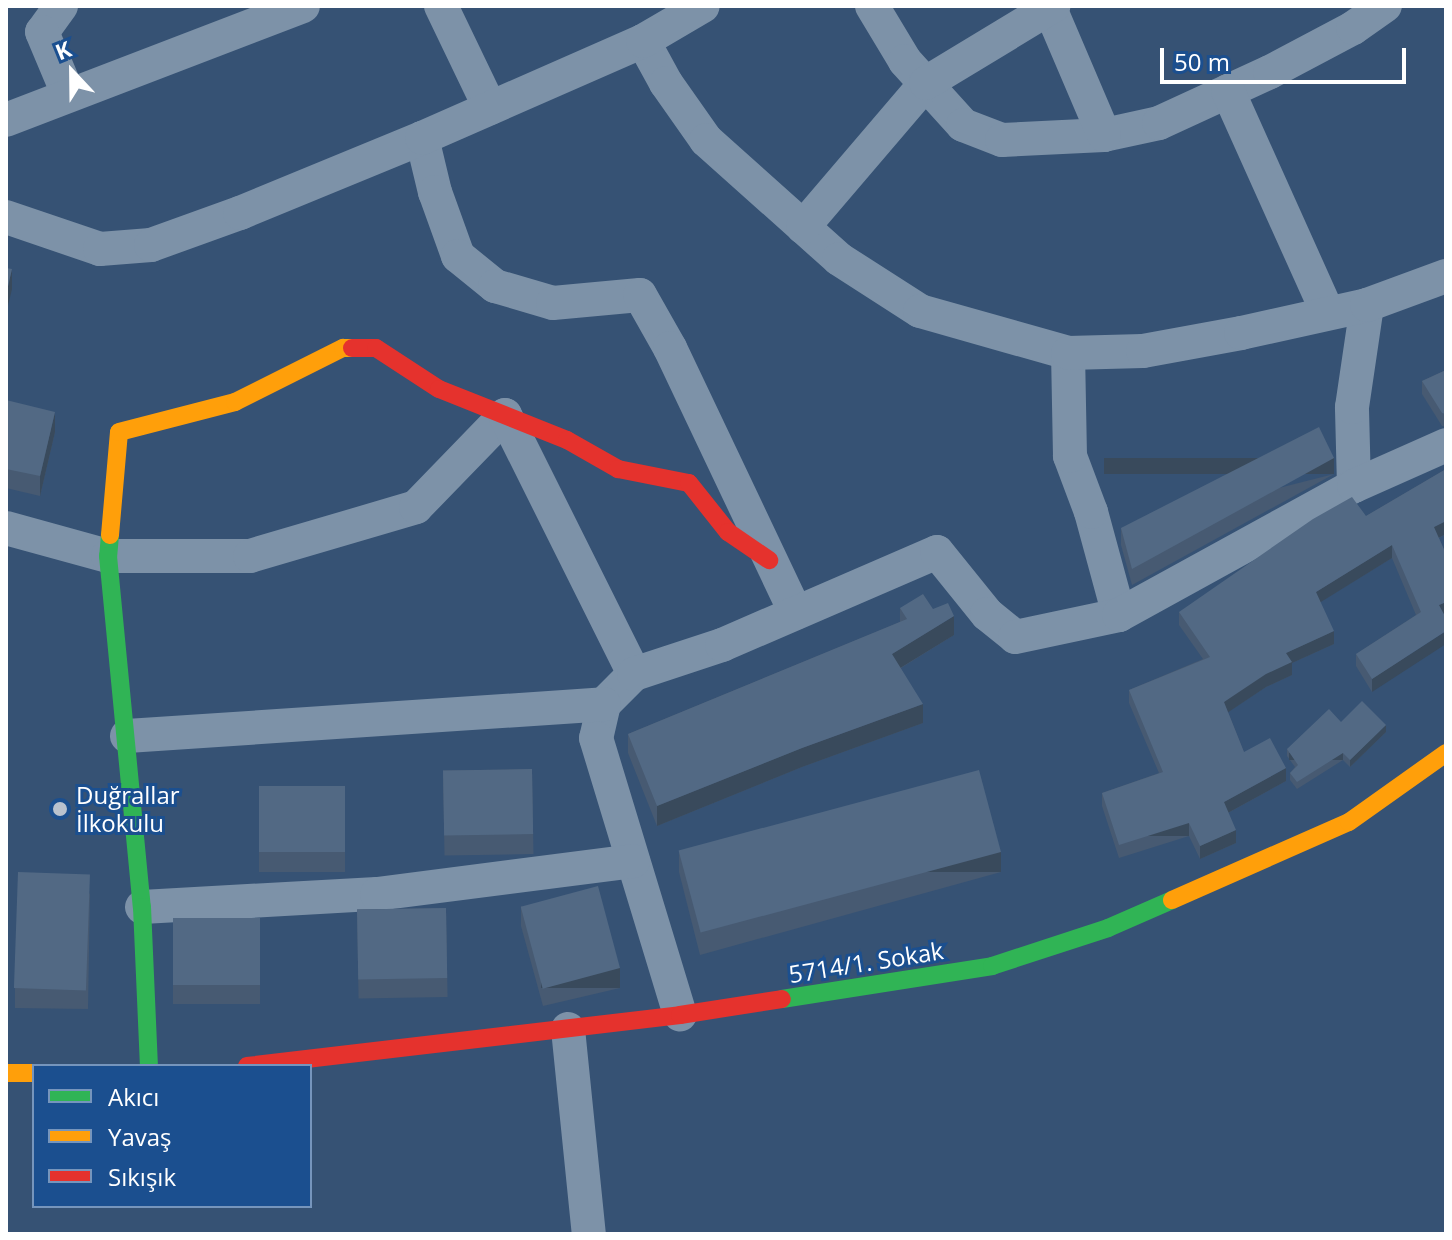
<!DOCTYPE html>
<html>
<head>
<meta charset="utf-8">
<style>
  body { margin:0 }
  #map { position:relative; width:1452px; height:1240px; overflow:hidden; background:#365274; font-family:"Open Sans",sans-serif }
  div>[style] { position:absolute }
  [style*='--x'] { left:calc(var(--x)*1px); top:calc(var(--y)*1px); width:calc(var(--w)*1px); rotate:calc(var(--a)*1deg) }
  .street>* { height:34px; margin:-17px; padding:0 17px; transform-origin:17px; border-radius:17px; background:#7d92a8 }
  .fast>* { height:18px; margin:-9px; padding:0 9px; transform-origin:9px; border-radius:9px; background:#30b455 }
  .slow>* { height:18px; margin:-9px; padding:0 9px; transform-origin:9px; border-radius:9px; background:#ff9f0a }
  .jam>* { height:18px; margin:-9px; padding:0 9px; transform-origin:9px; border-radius:9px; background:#e5322d }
  .wall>* { inset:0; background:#475a72; transform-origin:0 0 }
  .shaded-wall>* { inset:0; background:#394a5c; transform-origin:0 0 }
  .building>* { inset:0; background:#526984; transform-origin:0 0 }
  .dots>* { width:22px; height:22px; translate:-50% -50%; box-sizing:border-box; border:4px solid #1b4f8f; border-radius:50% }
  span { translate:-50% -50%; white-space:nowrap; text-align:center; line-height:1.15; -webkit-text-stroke:6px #1b4f8f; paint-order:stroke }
  .poi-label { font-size:24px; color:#fff }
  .left { translate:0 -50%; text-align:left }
  .street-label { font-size:24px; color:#fff }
  .frame { position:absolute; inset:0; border:8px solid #fff; pointer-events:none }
  .legend { position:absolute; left:32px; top:1064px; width:280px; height:144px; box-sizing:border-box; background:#1b4f8f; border:2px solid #7695bc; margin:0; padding:10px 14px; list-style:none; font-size:24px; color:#fff }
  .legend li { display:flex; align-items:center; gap:16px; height:40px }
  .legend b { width:40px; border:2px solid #7695bc }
  .north { position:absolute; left:32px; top:32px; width:80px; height:80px; -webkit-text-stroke:6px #1b4f8f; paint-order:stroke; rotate:338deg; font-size:22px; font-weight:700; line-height:32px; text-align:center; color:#fff }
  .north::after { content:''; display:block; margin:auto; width:28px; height:36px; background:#fff; clip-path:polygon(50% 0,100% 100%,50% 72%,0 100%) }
  .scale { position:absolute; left:1160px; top:48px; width:246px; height:36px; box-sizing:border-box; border:4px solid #fff; border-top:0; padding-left:10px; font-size:24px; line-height:28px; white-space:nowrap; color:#fff; -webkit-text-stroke:6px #1b4f8f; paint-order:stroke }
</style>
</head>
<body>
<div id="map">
  <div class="street">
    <i style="--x:61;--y:6;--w:32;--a:126"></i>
    <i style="--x:42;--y:32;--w:67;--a:67.2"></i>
    <i style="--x:441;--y:6;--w:113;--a:64.3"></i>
    <i style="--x:872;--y:6;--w:64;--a:59"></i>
    <i style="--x:905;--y:61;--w:86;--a:47.8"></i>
    <i style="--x:963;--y:125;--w:42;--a:21"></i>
    <i style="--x:1002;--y:140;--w:102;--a:-2.8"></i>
    <i style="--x:1104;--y:135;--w:56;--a:-12.3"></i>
    <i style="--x:1159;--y:123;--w:122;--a:-24.7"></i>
    <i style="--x:1270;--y:72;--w:94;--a:-27.9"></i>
    <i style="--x:1353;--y:28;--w:39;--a:-35"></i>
    <i style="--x:1049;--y:6;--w:140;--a:66.9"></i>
    <i style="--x:643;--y:41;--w:48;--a:61.3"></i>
    <i style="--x:666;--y:83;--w:70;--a:54.9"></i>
    <i style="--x:706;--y:140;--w:178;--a:41.8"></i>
    <i style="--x:839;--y:259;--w:96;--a:32.7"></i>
    <i style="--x:920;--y:311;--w:154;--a:15.8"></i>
    <i style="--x:1228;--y:91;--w:243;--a:65.8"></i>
    <i style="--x:6;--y:120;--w:318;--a:-21"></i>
    <i style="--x:422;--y:138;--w:56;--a:76.5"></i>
    <i style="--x:435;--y:192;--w:68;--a:70.2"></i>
    <i style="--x:458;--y:256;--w:48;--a:39"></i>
    <i style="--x:495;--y:286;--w:60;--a:16.3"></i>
    <i style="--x:553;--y:303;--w:87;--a:-5.3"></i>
    <i style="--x:640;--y:295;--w:61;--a:60.5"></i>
    <i style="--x:670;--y:348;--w:293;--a:64.6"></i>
    <i style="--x:6;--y:217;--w:99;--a:18.8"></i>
    <i style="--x:100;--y:249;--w:51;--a:-4.5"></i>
    <i style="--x:151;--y:245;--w:95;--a:-19.8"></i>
    <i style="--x:240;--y:213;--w:197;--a:-22.4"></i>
    <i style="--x:422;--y:138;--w:241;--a:-23.7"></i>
    <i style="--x:643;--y:41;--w:69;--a:-30.3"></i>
    <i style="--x:803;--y:227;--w:189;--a:-49.5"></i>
    <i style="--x:926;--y:83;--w:149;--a:-31.2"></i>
    <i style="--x:1354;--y:486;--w:79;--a:-91.5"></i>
    <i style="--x:1352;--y:407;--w:103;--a:-81.6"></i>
    <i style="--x:6;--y:528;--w:106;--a:15.4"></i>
    <i style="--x:108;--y:556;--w:142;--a:0"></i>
    <i style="--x:250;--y:556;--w:173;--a:-16.4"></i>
    <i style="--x:416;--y:507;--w:128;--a:-45.9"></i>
    <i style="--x:505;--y:415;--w:289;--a:63.5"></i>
    <i style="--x:634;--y:674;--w:42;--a:135"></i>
    <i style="--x:604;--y:704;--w:35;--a:103"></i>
    <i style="--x:596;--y:738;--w:289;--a:73.1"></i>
    <i style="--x:1119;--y:615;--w:107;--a:-105.2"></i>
    <i style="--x:1091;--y:512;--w:60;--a:-110.6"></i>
    <i style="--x:1070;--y:456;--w:103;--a:-91.1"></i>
    <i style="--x:1068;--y:353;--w:75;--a:-1.5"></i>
    <i style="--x:1143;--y:351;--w:100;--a:-10.4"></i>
    <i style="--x:1241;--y:333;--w:129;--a:-12.5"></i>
    <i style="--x:1367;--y:305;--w:84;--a:-20.2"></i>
    <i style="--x:634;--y:674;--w:93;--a:-18.2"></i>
    <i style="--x:722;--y:645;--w:234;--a:-23.4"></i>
    <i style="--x:937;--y:552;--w:80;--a:51.1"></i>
    <i style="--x:987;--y:614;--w:36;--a:39"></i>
    <i style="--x:1015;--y:637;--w:106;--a:-11.9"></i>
    <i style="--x:1119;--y:615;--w:268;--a:-28.8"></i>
    <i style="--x:1354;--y:486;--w:101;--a:-24"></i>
    <i style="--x:127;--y:736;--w:478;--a:-3.8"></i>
    <i style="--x:142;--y:907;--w:235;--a:-3.2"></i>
    <i style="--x:377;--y:894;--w:258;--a:-7.3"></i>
    <i style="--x:568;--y:1029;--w:206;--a:84.2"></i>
  </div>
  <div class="fast">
    <i style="--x:110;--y:535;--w:21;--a:95"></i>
    <i style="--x:108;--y:556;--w:353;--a:84.5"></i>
    <i style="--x:142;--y:907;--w:159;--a:87.5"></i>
    <i style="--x:782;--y:999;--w:213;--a:-8.9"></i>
    <i style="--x:992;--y:966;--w:122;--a:-18.1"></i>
    <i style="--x:1108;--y:928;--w:70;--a:-23.6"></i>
  </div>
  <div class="slow">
    <i style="--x:110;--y:535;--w:103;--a:-85"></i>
    <i style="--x:119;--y:432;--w:120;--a:-14.5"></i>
    <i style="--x:235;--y:402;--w:121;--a:-26.6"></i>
    <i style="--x:343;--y:348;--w:9;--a:0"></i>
    <i style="--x:1172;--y:900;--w:193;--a:-23.8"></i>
    <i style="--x:1349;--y:822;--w:119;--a:-35.4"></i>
    <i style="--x:6;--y:1073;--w:28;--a:0"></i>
  </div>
  <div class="jam">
    <i style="--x:352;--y:348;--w:24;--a:0"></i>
    <i style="--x:376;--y:348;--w:75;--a:33.1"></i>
    <i style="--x:439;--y:389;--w:138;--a:21.7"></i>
    <i style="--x:567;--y:440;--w:59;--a:29.6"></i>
    <i style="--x:618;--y:469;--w:72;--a:11.2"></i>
    <i style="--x:689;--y:483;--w:63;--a:51.5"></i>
    <i style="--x:728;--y:532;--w:50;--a:34.3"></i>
    <i style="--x:247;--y:1066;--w:436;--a:-6.7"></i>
    <i style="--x:680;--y:1015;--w:103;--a:-8.9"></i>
  </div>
  <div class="wall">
    <i style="clip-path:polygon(1446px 370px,1446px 427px,1442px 426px,1422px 394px,1422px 381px)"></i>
    <i style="clip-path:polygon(6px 400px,55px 432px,40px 496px,6px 488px)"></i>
    <i style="clip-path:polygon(1446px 469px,1446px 534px,1439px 538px,1446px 554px,1446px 615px,1372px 692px,1356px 666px,1356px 654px,1416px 615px,1392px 558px,1320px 602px,1334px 644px,1292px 663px,1292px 675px,1266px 687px,1228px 712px,1244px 752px,1286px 781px,1228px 813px,1236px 843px,1200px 859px,1189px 836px,1119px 858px,1102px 806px,1102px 793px,1159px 773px,1129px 703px,1129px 690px,1203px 659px,1179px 625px,1179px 612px,1366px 516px)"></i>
    <i style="clip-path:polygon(1334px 474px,1132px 585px,1121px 545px,1121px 528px)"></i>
    <i style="clip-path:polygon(900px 608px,933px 609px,954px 635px,901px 668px,923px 723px,802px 767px,657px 826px,628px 753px,628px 734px,900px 622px)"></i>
    <i style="clip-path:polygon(1341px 722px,1386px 732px,1350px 767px,1343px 760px,1297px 789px,1290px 780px,1290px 773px,1295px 767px,1287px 756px,1287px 749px)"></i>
    <i style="left:532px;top:769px;width:85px;height:89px;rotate:89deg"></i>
    <i style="left:259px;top:786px;width:86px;height:86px"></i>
    <i style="clip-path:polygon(679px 853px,1001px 872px,700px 955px,679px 872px)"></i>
    <i style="clip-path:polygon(90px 893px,88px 1009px,15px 1008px,15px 988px)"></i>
    <i style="clip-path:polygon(521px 906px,620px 988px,543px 1006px,521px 926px)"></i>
    <i style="left:446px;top:908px;width:89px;height:89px;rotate:89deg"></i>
    <i style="left:173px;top:918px;width:87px;height:86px"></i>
  </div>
  <div class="shaded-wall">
    <i style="clip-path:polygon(12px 269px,12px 289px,6px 314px,6px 295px)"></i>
    <i style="clip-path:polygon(55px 412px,55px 432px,40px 496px,40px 476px)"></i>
    <i style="left:1334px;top:458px;width:16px;height:230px;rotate:90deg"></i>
    <i style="clip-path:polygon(1446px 521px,1446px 534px,1434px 540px,1434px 527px)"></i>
    <i style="clip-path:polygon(1392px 545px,1392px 558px,1316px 605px,1316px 592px)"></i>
    <i style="clip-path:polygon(1446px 602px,1446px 615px,1439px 618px,1439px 605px)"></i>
    <i style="clip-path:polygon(954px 616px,954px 635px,892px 673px,892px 654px)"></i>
    <i style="clip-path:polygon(1334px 631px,1334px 644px,1292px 663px,1292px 675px,1266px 687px,1224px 715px,1224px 702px,1286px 653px)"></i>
    <i style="clip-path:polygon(1446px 631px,1446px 644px,1372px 692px,1372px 679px)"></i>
    <i style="clip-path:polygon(923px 704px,923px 723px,802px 767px,657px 826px,657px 806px,802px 748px)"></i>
    <i style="clip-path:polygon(1386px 725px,1386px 732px,1350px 767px,1350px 760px)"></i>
    <i style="left:1343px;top:753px;width:7px;height:54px;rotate:90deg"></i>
    <i style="clip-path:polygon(1286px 768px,1286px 781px,1224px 815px,1224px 802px)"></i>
    <i style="left:1189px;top:823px;width:13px;height:73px;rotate:90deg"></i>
    <i style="clip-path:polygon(1236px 830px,1236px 843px,1200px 859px,1200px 846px)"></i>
    <i style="left:1001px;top:852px;width:20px;height:312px;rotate:90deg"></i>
    <i style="left:620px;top:968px;width:20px;height:79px;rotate:90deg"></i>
  </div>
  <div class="building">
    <i style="clip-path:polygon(6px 268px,12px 269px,6px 295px)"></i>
    <i style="clip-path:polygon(1446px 370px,1446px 414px,1442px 413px,1422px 381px)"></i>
    <i style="clip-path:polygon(6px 400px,55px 412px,40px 476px,6px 469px)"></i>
    <i style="clip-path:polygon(1319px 427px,1334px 458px,1132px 569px,1121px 528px)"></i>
    <i style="clip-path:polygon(1446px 469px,1446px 521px,1434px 527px,1446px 554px,1446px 602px,1439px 605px,1446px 618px,1446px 631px,1372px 679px,1356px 654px,1421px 612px,1392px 545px,1316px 592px,1334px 631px,1286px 653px,1292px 662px,1266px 674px,1224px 702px,1244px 752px,1270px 738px,1286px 768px,1224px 802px,1236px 830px,1200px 846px,1189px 823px,1119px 845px,1102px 793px,1163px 772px,1129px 690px,1210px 657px,1179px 612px,1313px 519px,1352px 497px,1366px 516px)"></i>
    <i style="clip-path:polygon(923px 594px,933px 609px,948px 603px,954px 616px,892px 654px,923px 704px,802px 748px,657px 806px,628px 734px,907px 619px,900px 608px)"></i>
    <i style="clip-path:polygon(1362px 701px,1386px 725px,1350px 760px,1343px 753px,1297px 782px,1290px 773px,1298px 765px,1287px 749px,1329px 709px,1341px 722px)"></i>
    <i style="left:532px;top:769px;width:65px;height:89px;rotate:89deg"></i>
    <i style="left:979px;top:770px;width:85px;height:311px;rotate:75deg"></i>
    <i style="left:259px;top:786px;width:86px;height:66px"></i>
    <i style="left:18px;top:872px;width:72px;height:116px;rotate:2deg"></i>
    <i style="left:598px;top:886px;width:85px;height:80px;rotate:75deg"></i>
    <i style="left:446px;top:908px;width:70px;height:89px;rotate:89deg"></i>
    <i style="left:173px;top:918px;width:87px;height:67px"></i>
  </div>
  <div class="dots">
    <i style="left:60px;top:809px;background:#b9c2ce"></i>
  </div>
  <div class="poi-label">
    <span class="left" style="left:76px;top:809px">Duğrallar<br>İlkokulu</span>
  </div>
  <div class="street-label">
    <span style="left:866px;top:962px;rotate:-9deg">5714/1. Sokak</span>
  </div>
  <div class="frame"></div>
  <ul class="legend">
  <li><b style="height:10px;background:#30b455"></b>Akıcı</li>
  <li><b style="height:10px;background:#ff9f0a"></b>Yavaş</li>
  <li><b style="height:10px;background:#e5322d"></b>Sıkışık</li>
  </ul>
  <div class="north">K</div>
  <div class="scale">50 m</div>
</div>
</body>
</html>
